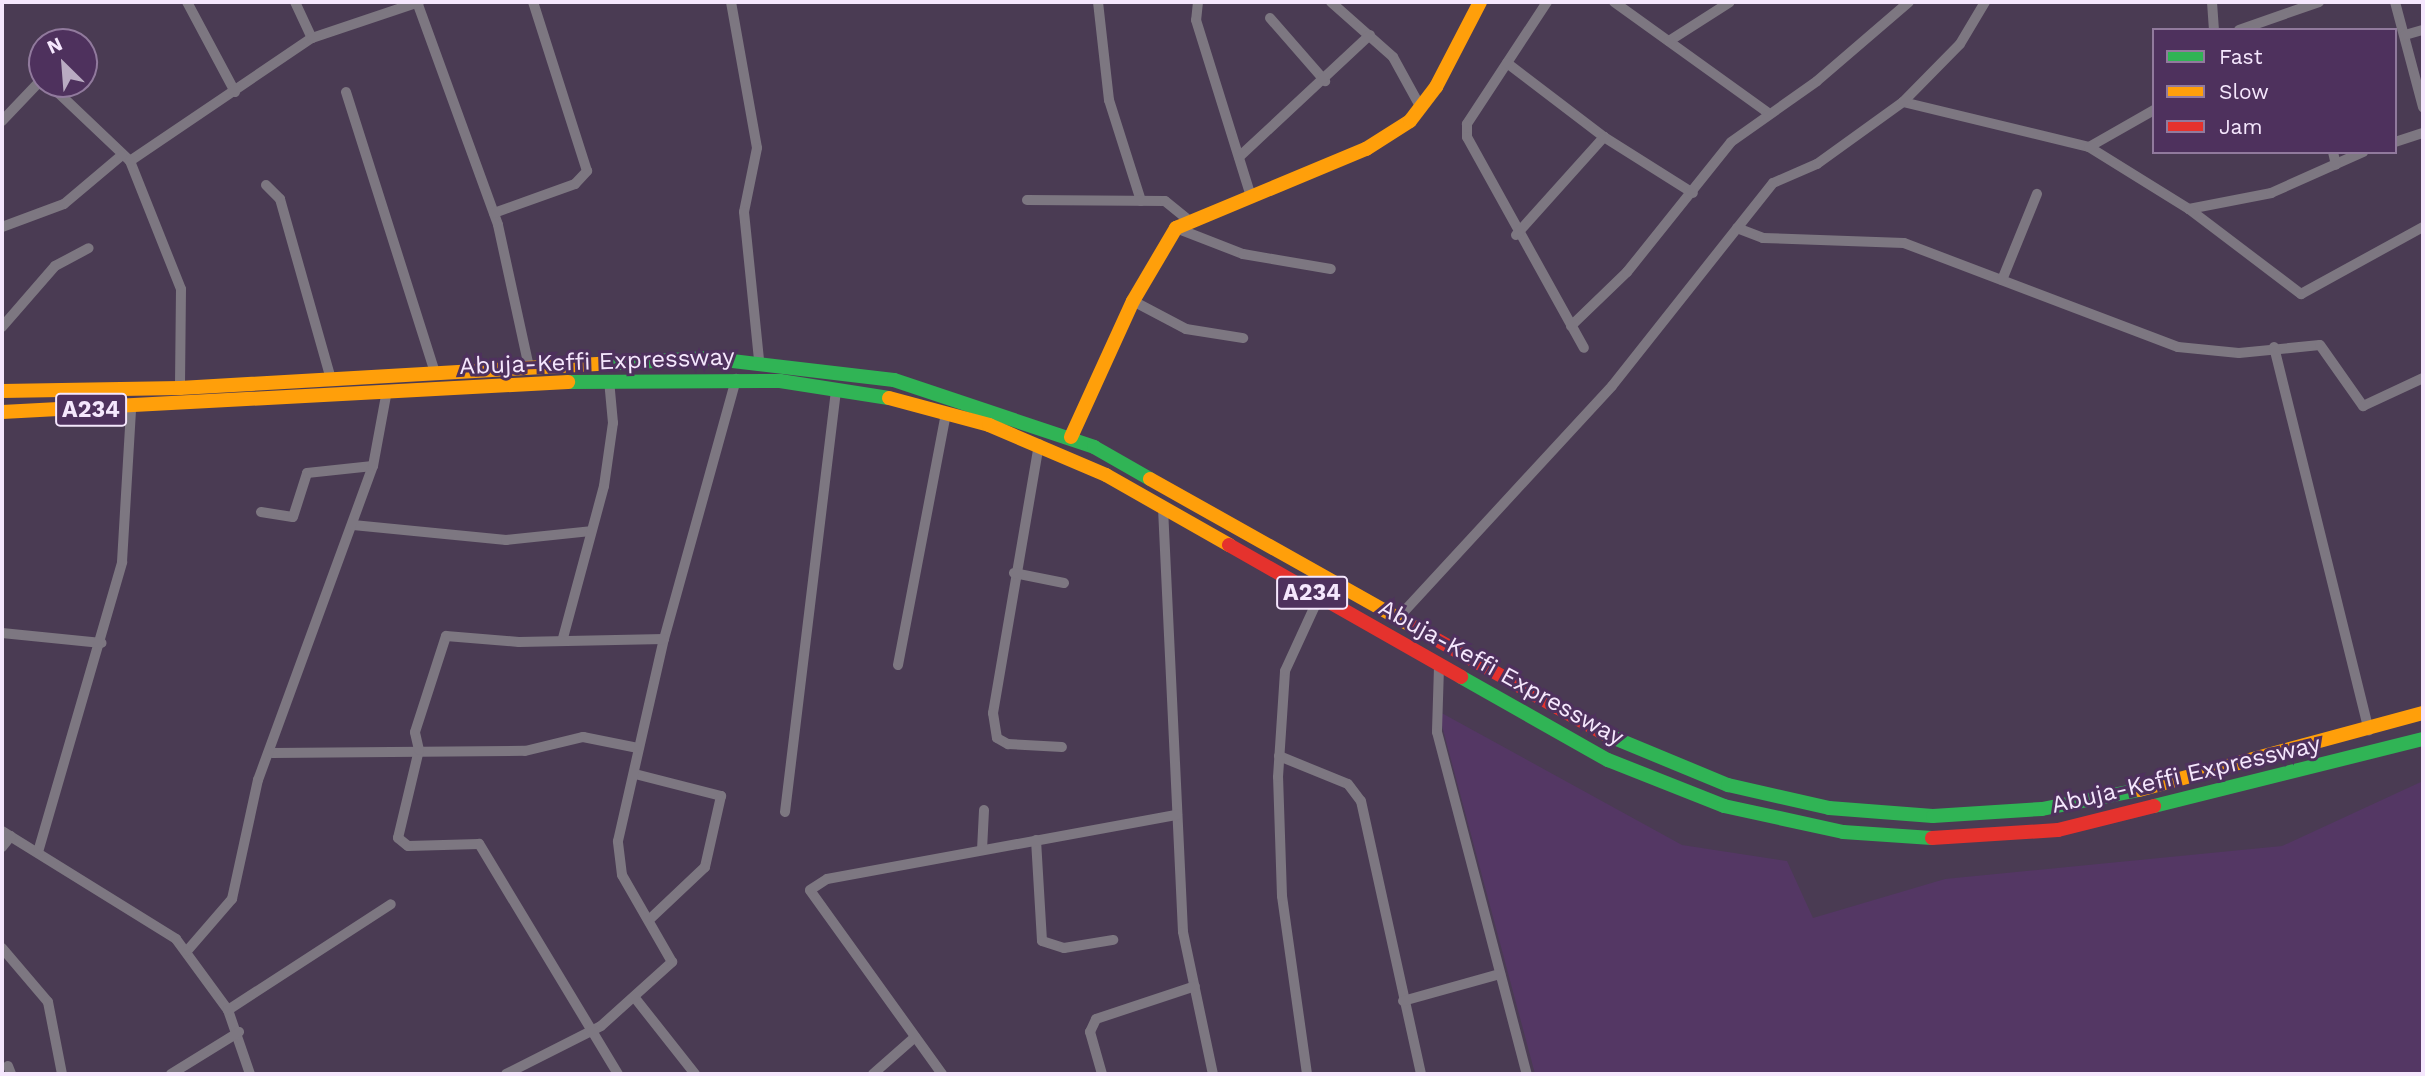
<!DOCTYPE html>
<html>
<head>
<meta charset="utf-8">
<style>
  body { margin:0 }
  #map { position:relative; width:2425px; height:1076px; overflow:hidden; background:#4a3b53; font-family:"Work Sans",sans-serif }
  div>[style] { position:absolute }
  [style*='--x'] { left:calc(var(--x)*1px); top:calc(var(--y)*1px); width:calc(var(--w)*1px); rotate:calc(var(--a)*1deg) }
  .built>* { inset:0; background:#543764 }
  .street>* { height:10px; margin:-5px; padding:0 5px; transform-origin:5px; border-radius:5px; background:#7d7781 }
  .fast>* { height:14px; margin:-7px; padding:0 7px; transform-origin:7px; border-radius:7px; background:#30b455 }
  .slow>* { height:14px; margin:-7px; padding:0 7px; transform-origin:7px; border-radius:7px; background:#ff9f0a }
  .jam>* { height:14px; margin:-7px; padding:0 7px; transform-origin:7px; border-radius:7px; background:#e5322d }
  span { translate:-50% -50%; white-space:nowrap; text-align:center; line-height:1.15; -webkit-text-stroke:6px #4e315d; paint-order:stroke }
  .shield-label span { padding:2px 5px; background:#4e315d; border:2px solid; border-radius:5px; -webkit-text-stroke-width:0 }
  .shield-label { font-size:23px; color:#f5e7fd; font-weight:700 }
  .street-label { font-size:24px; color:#f5e7fd }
  .frame { position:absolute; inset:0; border:4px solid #f5e7fd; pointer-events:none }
  .legend { position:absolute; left:2152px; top:28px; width:245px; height:126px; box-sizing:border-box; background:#4e315d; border:2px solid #917a9d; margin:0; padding:9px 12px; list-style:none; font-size:21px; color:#f5e7fd }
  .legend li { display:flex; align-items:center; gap:14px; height:35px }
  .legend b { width:35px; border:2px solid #917a9d }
  .north { position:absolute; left:28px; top:28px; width:70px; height:70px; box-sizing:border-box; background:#4e315d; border:2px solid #917a9d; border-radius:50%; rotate:335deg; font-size:19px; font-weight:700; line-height:28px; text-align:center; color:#f5e7fd }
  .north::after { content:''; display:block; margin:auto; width:24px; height:32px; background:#b9abc2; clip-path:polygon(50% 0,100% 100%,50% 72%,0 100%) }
</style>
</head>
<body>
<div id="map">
  <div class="built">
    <i style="clip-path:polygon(1438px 711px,1682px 845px,1787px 861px,1813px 918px,1945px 879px,2282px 846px,2423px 781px,2423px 1074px,1535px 1074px)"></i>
  </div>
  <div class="street">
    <i style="--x:187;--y:2;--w:102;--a:61.9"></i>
    <i style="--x:295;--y:2;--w:40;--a:65"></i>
    <i style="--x:417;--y:2;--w:237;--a:70"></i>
    <i style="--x:498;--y:225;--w:145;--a:77.7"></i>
    <i style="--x:731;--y:2;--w:148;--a:79.9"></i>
    <i style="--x:757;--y:148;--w:65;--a:101.5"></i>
    <i style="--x:744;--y:212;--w:148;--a:84.2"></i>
    <i style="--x:1098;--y:2;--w:99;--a:83.6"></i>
    <i style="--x:1109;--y:100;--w:106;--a:72.4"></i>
    <i style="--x:1198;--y:2;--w:18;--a:96"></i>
    <i style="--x:1196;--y:20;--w:181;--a:72.7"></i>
    <i style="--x:1331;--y:2;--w:83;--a:41.6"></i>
    <i style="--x:1393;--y:57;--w:58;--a:61.2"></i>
    <i style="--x:1547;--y:2;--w:146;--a:123.3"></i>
    <i style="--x:1467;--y:124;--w:13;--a:90"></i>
    <i style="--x:1467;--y:137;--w:241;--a:61"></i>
    <i style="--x:1614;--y:2;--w:188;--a:35.7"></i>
    <i style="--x:2212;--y:2;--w:28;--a:86"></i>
    <i style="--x:2395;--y:2;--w:109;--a:75.1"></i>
    <i style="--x:1270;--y:18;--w:84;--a:48.9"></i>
    <i style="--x:2239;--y:30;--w:85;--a:-19.3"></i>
    <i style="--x:2405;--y:35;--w:19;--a:-16"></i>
    <i style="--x:1669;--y:41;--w:72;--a:-32.6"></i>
    <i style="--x:1507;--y:63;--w:122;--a:37.3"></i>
    <i style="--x:1604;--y:137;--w:105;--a:32.2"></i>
    <i style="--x:49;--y:84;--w:112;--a:43.5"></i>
    <i style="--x:130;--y:161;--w:138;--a:68.3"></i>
    <i style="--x:181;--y:289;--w:99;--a:90.6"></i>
    <i style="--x:346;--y:92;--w:294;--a:72.4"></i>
    <i style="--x:1903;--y:102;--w:191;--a:13.6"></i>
    <i style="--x:2089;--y:147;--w:118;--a:31.8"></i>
    <i style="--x:2189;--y:209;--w:84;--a:-11"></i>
    <i style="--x:2271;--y:193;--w:101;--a:-24"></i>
    <i style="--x:2;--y:121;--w:58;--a:-46.4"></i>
    <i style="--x:2395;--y:142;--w:29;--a:-18"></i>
    <i style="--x:2089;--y:147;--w:75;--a:-29.6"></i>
    <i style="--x:2333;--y:152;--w:13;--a:77"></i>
    <i style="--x:1239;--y:157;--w:179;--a:-43"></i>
    <i style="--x:130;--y:161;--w:220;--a:-34.1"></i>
    <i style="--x:312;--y:38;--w:113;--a:-18.6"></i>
    <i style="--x:266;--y:185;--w:20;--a:45"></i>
    <i style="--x:280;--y:199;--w:187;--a:74.2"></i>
    <i style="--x:1027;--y:200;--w:138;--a:0.4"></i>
    <i style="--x:1165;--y:201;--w:27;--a:39"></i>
    <i style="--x:2189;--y:209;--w:141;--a:37.2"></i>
    <i style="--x:2301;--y:294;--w:139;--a:-28.8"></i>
    <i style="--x:494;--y:213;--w:86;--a:-19.7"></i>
    <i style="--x:575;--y:184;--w:18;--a:-47"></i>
    <i style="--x:587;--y:171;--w:177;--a:-107.7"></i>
    <i style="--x:2;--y:227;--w:66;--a:-20.4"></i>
    <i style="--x:64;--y:204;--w:75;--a:-40.1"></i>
    <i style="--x:1176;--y:228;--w:72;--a:21.2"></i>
    <i style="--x:1243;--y:254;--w:89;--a:9.7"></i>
    <i style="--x:1737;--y:228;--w:28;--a:21"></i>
    <i style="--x:1763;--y:238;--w:141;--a:2"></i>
    <i style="--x:1904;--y:243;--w:293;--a:20.8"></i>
    <i style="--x:2178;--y:347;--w:61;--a:5.6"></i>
    <i style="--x:2239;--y:353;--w:81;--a:-5.6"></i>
    <i style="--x:2320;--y:345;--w:75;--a:54.8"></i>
    <i style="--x:2363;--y:406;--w:66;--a:-25"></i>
    <i style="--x:1516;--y:235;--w:132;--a:-48.1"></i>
    <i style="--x:2002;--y:280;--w:93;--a:-67.9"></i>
    <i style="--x:1133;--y:301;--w:60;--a:27.8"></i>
    <i style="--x:1186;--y:329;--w:58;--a:9"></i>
    <i style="--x:1571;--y:326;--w:78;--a:-44"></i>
    <i style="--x:1627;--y:272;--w:166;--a:-51.3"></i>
    <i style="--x:1731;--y:142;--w:105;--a:-35.3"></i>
    <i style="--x:1817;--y:81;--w:121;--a:-40.7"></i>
    <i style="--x:2;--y:327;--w:81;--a:-49"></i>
    <i style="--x:55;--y:266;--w:38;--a:-28"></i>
    <i style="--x:2274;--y:347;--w:395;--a:76.1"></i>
    <i style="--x:1039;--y:444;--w:273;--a:99.7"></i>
    <i style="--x:993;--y:713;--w:25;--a:81"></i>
    <i style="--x:997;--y:738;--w:13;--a:29"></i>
    <i style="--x:1008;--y:744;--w:54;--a:3.2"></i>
    <i style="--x:1163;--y:508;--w:424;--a:87.3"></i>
    <i style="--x:1183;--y:932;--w:145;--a:78.1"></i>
    <i style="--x:261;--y:512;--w:32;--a:9"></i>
    <i style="--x:293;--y:517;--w:46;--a:-72.3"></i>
    <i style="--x:307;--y:473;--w:66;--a:-6.1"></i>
    <i style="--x:353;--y:525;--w:154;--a:5.6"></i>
    <i style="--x:506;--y:540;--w:85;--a:-6"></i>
    <i style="--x:1014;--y:573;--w:51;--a:11.3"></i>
    <i style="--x:1397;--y:619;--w:317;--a:-47.3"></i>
    <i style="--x:1612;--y:386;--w:259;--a:-51.6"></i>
    <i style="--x:1773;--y:183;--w:48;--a:-23.4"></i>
    <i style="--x:1817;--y:164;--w:106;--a:-35.8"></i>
    <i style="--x:1903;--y:102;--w:81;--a:-45.5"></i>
    <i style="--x:1960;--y:44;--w:49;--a:-59.2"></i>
    <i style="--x:2;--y:633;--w:100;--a:5.7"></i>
    <i style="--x:563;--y:638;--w:157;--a:-74.9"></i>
    <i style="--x:604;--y:486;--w:64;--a:-81.9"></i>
    <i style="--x:613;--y:423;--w:43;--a:-95.3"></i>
    <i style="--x:898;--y:665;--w:257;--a:-79.2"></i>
    <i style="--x:1439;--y:667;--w:65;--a:91.8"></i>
    <i style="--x:1437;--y:732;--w:354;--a:75.3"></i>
    <i style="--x:272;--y:753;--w:253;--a:-0.5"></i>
    <i style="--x:525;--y:751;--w:60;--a:-13.6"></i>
    <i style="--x:583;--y:737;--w:56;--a:11.3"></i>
    <i style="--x:1279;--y:756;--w:74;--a:22.1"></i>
    <i style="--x:1348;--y:784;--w:21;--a:53"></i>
    <i style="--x:1361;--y:801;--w:280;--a:77.6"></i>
    <i style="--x:635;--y:774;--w:89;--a:14.3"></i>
    <i style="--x:721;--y:796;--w:73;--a:102.7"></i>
    <i style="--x:705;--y:867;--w:77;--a:136.6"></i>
    <i style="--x:785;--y:812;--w:426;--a:-83.1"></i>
    <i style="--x:2;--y:831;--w:205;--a:31.8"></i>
    <i style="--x:176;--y:939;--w:88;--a:53.8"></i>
    <i style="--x:228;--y:1010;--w:68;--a:71"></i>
    <i style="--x:1036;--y:840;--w:101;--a:86.6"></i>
    <i style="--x:1042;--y:941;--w:23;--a:18"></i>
    <i style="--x:1064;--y:948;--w:50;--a:-9.3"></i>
    <i style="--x:2;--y:847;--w:14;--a:-51"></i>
    <i style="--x:982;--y:850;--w:40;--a:-87.1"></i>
    <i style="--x:38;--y:852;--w:302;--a:-73.8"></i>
    <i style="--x:122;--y:562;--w:153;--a:-86.6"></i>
    <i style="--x:2;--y:948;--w:71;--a:49.6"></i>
    <i style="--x:48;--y:1002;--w:73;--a:79"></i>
    <i style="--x:187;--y:951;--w:69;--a:-49.1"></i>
    <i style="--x:232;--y:899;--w:122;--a:-77.7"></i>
    <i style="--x:258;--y:780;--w:334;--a:-69.9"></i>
    <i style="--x:373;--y:466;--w:71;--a:-79.5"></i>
    <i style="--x:635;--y:998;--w:97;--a:51.7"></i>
    <i style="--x:1403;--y:1001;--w:101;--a:-15.6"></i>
    <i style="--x:228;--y:1010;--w:194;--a:-33"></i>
    <i style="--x:8;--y:1066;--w:9;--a:69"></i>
    <i style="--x:171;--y:1074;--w:80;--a:-31.7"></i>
    <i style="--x:506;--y:1074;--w:106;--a:-26.8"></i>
    <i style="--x:601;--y:1026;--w:96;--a:-42"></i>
    <i style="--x:672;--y:962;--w:100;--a:-119.9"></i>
    <i style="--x:622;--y:875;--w:34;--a:-97"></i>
    <i style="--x:618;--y:841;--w:207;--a:-77.2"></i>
    <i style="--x:664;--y:639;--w:270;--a:-74.5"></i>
    <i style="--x:618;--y:1074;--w:269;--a:-121.1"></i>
    <i style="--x:479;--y:844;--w:71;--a:178.4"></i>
    <i style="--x:408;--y:846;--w:13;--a:-141"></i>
    <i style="--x:398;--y:838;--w:90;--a:-76.6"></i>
    <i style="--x:419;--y:750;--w:18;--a:-103"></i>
    <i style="--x:415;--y:732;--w:101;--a:-72.1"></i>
    <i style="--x:446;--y:636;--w:73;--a:4.7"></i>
    <i style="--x:519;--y:642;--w:145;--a:-1.2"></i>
    <i style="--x:873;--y:1074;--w:56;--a:-41.4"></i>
    <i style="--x:942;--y:1074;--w:226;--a:-125.7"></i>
    <i style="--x:810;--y:890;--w:20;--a:-33"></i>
    <i style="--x:827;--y:879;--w:356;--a:-10.4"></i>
    <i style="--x:1102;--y:1074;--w:44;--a:-105.9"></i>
    <i style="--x:1090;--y:1032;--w:14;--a:-65"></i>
    <i style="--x:1096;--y:1019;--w:104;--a:-18.4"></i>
    <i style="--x:1307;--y:1074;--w:180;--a:-98"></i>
    <i style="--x:1282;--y:896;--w:119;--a:-91.9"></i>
    <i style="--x:1278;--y:777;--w:106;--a:-86.2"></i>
    <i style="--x:1285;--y:671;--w:81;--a:-65.3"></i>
  </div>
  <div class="fast">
    <i style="--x:601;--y:364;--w:106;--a:-3.2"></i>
    <i style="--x:707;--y:358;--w:188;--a:6.7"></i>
    <i style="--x:894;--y:380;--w:211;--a:18.5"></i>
    <i style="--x:1094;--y:447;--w:64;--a:29.7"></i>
    <i style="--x:568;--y:382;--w:212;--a:-0.3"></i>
    <i style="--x:780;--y:381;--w:110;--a:8.9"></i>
    <i style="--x:1461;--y:677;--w:169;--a:29.5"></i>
    <i style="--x:1608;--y:760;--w:125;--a:21.6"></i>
    <i style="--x:1724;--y:806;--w:122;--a:12.3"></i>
    <i style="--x:1843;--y:832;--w:89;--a:3.9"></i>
    <i style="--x:1607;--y:735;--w:131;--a:22.5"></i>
    <i style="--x:1728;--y:785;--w:104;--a:12.8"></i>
    <i style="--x:1829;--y:808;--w:104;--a:4.4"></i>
    <i style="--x:1933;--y:816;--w:109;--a:-3.7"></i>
    <i style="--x:2042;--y:809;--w:99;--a:-11.1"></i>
    <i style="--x:2154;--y:806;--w:277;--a:-14"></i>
  </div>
  <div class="slow">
    <i style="--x:2;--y:391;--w:178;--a:-1"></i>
    <i style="--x:180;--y:388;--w:422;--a:-3.3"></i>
    <i style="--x:889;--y:398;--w:104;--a:15.1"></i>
    <i style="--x:989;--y:425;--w:127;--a:23.1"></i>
    <i style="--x:1106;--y:475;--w:142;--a:29.6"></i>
    <i style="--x:2;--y:412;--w:567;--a:-3.03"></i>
    <i style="--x:1071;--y:437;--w:149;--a:-65.5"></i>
    <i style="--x:1133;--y:301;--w:85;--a:-59.5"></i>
    <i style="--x:1176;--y:228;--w:206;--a:-22.6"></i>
    <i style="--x:1366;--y:149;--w:52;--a:-32.5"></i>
    <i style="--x:1410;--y:121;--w:43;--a:-52.6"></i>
    <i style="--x:1436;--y:87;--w:96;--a:-62.6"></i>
    <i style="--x:1150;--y:479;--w:305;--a:29.3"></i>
    <i style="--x:2139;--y:790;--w:294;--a:-15.2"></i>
  </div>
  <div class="jam">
    <i style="--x:1229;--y:545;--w:267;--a:29.6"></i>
    <i style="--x:1416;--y:628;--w:219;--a:29.3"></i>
    <i style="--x:1932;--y:838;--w:126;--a:-3.6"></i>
    <i style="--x:2058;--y:830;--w:99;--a:-14"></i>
  </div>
  <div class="shield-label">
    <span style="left:91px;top:410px">A234</span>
    <span style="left:1312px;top:593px">A234</span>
  </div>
  <div class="street-label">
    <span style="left:597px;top:362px;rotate:-2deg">Abuja-Keffi Expressway</span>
    <span style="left:1501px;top:673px;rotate:29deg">Abuja-Keffi Expressway</span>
    <span style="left:2186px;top:775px;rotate:-13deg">Abuja-Keffi Expressway</span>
  </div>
  <div class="frame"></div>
  <ul class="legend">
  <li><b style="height:9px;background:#30b455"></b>Fast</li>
  <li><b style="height:9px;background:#ff9f0a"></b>Slow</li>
  <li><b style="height:9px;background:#e5322d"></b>Jam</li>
  </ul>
  <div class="north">N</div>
</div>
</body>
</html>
